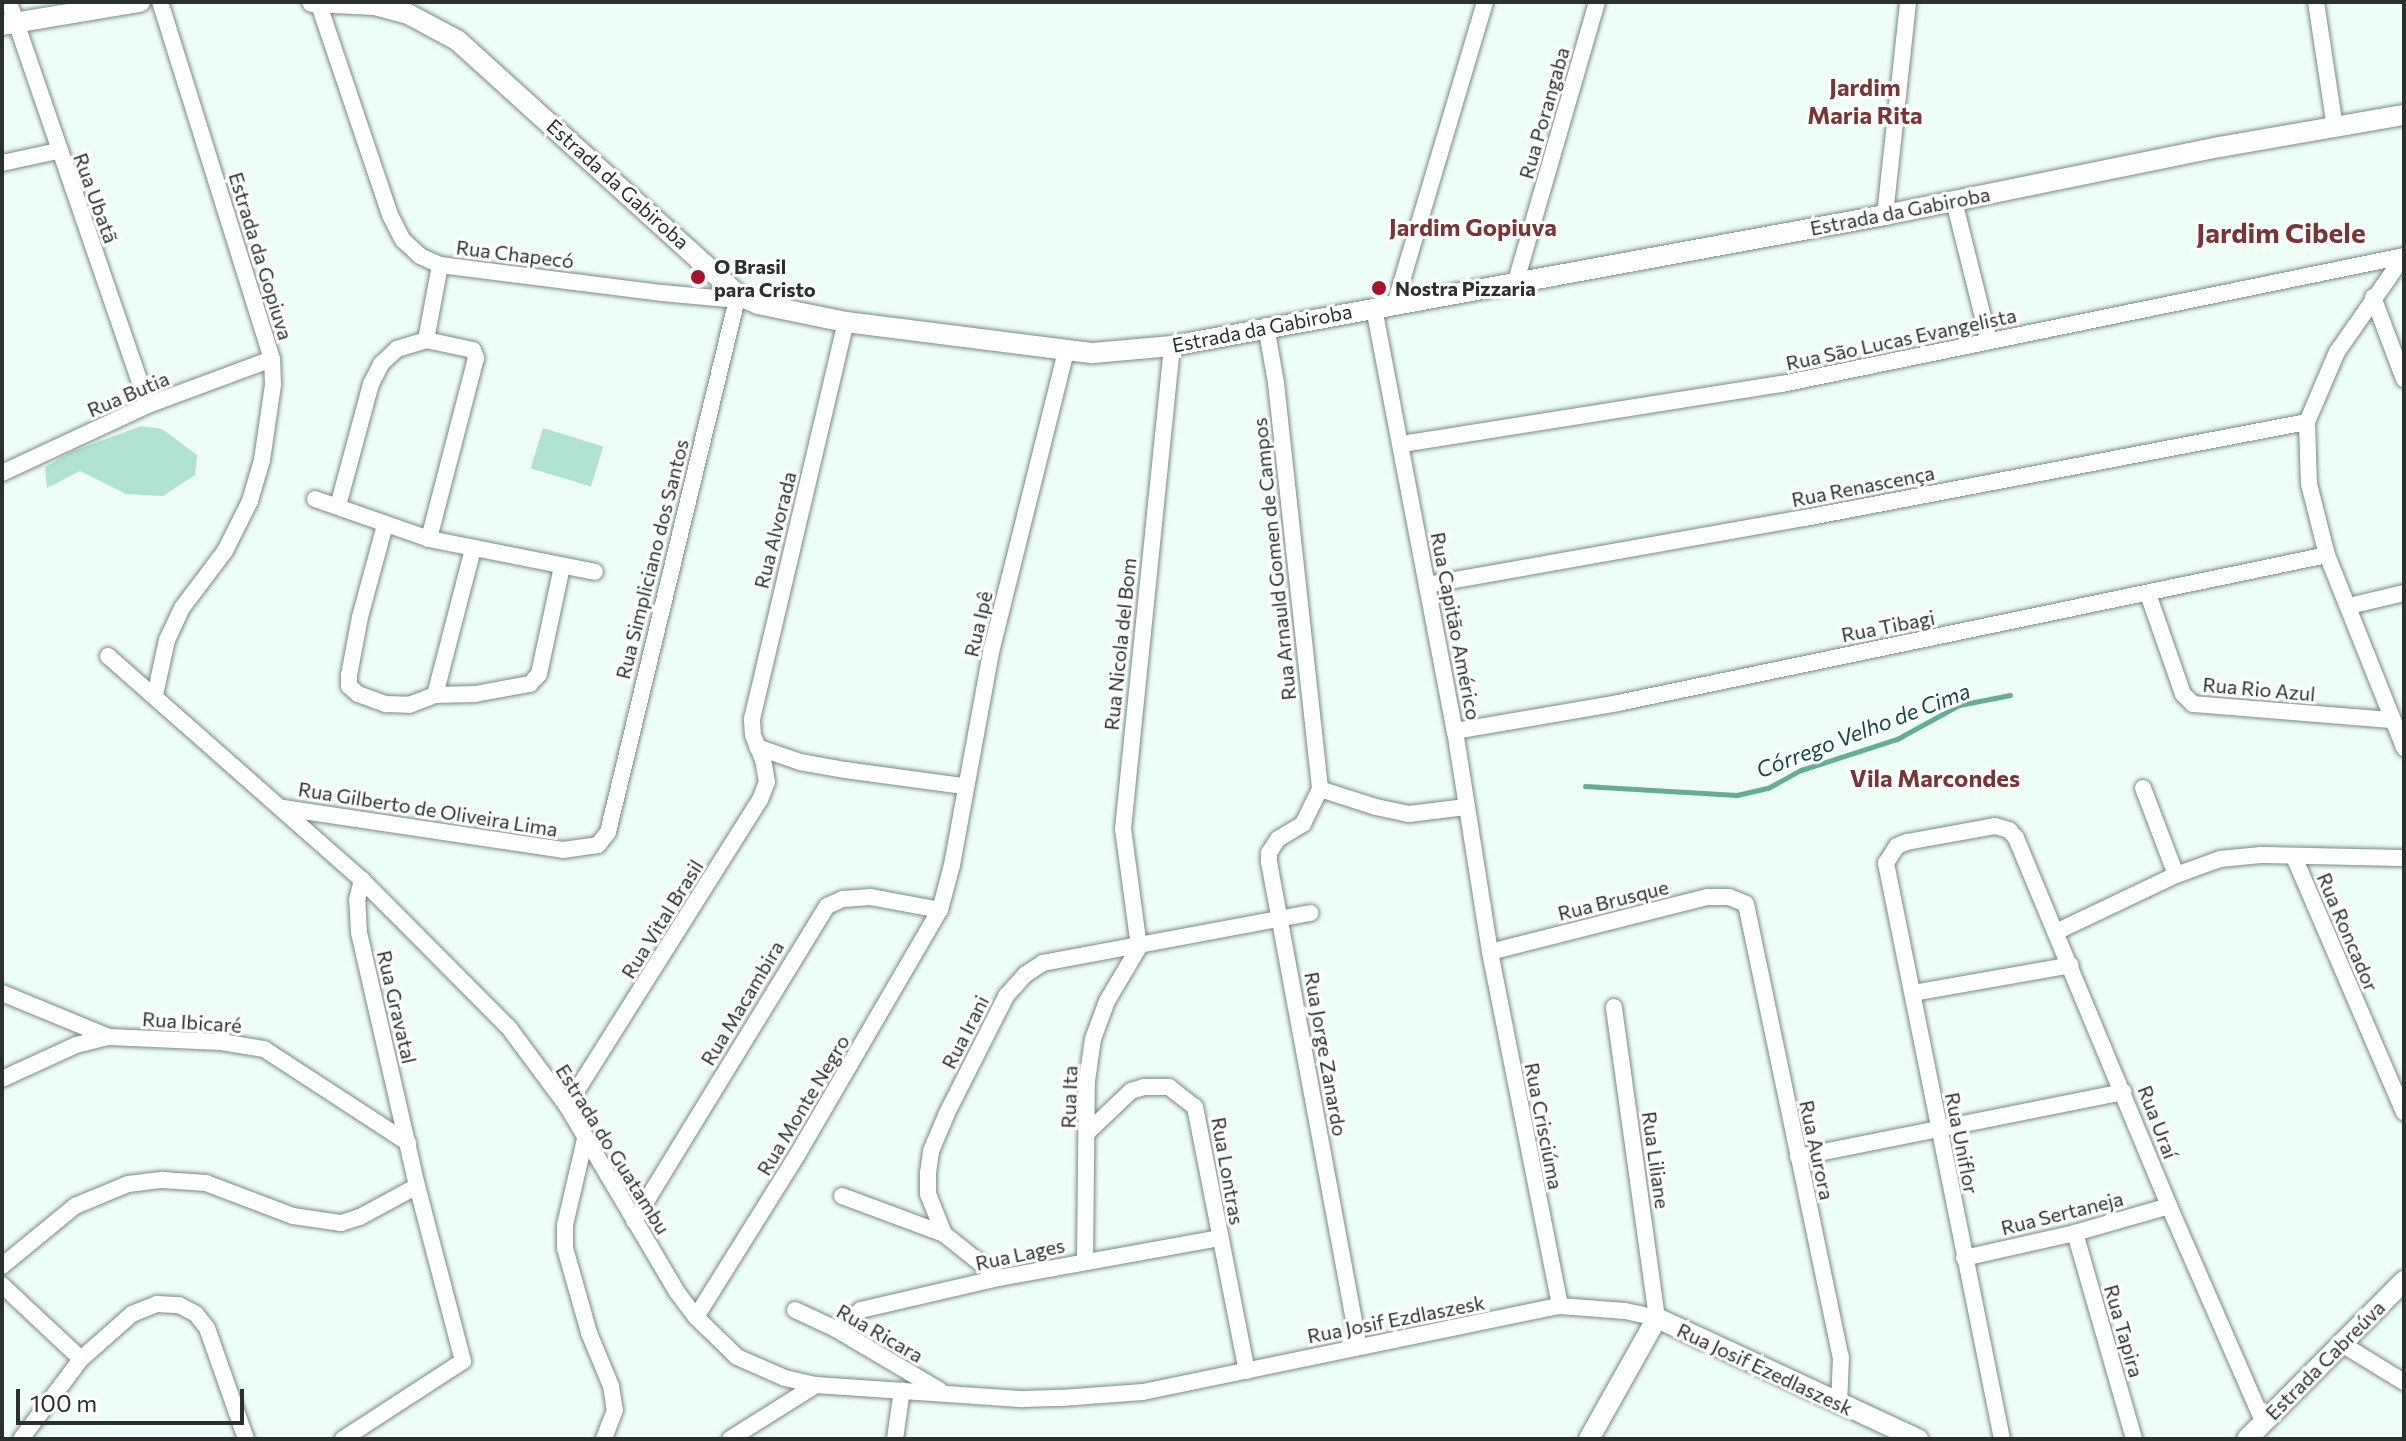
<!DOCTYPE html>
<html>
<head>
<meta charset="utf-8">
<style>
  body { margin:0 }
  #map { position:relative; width:2406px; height:1441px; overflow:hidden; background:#edfef7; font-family:Commissioner,sans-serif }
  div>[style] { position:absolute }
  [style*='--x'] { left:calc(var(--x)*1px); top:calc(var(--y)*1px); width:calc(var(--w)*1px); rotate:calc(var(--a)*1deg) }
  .green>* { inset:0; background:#b0e2d0; transform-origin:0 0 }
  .stream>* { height:5px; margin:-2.5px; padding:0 2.5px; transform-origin:2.5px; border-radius:2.5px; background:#63ad94 }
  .roads { filter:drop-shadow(0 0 2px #798983) drop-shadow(0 0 2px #798983) }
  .minor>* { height:16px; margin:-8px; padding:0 8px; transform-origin:8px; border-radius:8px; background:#fff }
  .major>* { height:20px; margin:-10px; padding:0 10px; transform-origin:10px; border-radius:10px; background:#fff }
  .dots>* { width:22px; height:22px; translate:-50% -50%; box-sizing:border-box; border:4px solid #fff; border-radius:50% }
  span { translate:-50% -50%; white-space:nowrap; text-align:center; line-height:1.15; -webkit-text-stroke:6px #fff; paint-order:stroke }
  .street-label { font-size:20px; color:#29302d }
  .poi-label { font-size:20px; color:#29302d; font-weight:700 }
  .left { translate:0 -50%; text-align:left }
  .water-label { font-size:22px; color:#104e3d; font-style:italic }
  .quarter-label { font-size:24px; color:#7b3436; font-weight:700 }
  .district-label { font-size:28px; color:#7b3436; font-weight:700 }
  .frame { position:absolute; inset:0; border:4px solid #29302d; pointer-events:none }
  .scale { position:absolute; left:16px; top:1389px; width:228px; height:36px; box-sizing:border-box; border:4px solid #29302d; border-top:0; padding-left:10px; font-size:24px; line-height:28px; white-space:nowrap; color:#29302d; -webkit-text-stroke:6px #fff; paint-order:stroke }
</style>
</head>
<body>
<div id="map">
  <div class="green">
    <i style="clip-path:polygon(141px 426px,162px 429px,197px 455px,195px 475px,163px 496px,126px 494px,80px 471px,47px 488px,45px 467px,71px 452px)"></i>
    <i style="left:543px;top:428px;width:63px;height:42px;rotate:17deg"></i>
  </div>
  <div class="stream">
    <i style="--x:1585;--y:786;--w:152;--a:3.4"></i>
    <i style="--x:1737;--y:795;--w:32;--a:-13"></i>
    <i style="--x:1768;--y:788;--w:38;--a:-29"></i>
    <i style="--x:1801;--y:770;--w:101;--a:-17.9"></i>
    <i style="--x:1897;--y:739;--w:71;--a:-28.7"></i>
    <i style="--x:1959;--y:705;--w:52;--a:-11.1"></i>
  </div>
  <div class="roads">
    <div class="minor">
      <i style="--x:9;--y:2;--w:426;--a:71"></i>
      <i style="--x:318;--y:2;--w:225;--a:71.3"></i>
      <i style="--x:390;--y:215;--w:28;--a:63"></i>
      <i style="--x:403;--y:240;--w:23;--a:43"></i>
      <i style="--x:420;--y:256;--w:22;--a:24"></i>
      <i style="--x:440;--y:265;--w:224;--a:7.2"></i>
      <i style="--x:662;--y:293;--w:65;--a:5.3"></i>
      <i style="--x:727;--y:299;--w:12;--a:-20"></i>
      <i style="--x:2316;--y:2;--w:127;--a:81.4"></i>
      <i style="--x:2;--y:163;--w:57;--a:-12.1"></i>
      <i style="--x:1954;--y:201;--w:144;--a:76"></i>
      <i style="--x:1885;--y:215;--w:214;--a:-83.8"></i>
      <i style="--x:2404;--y:256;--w:117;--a:124.9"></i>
      <i style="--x:2337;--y:352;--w:76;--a:113.2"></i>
      <i style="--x:2307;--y:422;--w:62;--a:88.2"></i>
      <i style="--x:2309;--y:484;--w:73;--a:75.8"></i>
      <i style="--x:2327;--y:555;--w:208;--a:68.2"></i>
      <i style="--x:1516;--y:281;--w:291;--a:-73.8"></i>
      <i style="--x:2373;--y:297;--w:88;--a:69.3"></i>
      <i style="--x:1395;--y:304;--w:315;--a:-73.4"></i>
      <i style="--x:1374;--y:308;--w:431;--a:79.2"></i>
      <i style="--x:1455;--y:731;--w:224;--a:81"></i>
      <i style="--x:1490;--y:952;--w:361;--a:78.8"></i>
      <i style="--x:1266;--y:326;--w:58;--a:80"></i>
      <i style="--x:1276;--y:383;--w:408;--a:83.8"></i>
      <i style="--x:426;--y:340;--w:48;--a:12"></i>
      <i style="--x:473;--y:350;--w:9;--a:69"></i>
      <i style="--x:476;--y:358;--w:187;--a:104.6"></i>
      <i style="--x:1402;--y:444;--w:385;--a:-9"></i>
      <i style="--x:1782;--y:384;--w:635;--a:-11.63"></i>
      <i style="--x:2;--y:473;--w:161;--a:-25"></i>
      <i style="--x:148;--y:405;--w:132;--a:-20.4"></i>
      <i style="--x:315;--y:499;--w:121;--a:19.3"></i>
      <i style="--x:429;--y:539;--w:169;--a:11.2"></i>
      <i style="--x:338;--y:506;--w:126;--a:-74.9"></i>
      <i style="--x:371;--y:384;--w:22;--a:-63"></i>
      <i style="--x:381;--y:364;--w:22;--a:-43"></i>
      <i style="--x:397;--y:349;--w:30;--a:-17"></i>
      <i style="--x:426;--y:340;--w:76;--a:-79.4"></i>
      <i style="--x:385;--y:525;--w:95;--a:105.2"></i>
      <i style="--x:360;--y:617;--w:59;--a:100.7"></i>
      <i style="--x:349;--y:675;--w:11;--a:90"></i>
      <i style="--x:349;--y:686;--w:12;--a:42"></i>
      <i style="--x:358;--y:694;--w:30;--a:20"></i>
      <i style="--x:386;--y:704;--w:23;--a:2"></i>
      <i style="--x:409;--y:705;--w:28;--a:-21"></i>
      <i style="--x:435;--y:695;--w:40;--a:-1.4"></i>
      <i style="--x:475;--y:694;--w:56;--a:-10.3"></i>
      <i style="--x:530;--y:684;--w:13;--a:-48"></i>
      <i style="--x:539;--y:674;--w:109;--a:-77.9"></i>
      <i style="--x:1427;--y:585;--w:384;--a:-10.1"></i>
      <i style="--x:1805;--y:518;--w:511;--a:-10.83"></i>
      <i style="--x:2148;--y:594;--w:106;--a:70.7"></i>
      <i style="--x:2183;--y:694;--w:14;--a:45"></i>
      <i style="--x:2193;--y:704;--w:200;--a:4.6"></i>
      <i style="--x:2349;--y:606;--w:57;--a:-13.3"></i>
      <i style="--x:108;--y:656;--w:339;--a:41.4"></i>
      <i style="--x:362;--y:880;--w:209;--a:45.2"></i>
      <i style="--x:509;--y:1028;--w:97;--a:53.4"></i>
      <i style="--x:567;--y:1106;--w:216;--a:59.4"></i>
      <i style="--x:677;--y:1292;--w:31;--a:53"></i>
      <i style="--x:696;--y:1317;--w:57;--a:44.3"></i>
      <i style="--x:737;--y:1357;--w:52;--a:23.6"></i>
      <i style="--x:785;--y:1378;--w:32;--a:13"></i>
      <i style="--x:816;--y:1385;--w:208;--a:3.9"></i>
      <i style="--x:1024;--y:1399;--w:37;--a:-2"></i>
      <i style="--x:1061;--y:1398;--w:82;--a:-4.2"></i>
      <i style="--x:1143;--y:1392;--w:426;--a:-11.7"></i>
      <i style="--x:1560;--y:1306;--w:65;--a:4.4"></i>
      <i style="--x:1625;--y:1311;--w:33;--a:12"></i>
      <i style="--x:1657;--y:1318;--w:314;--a:-97.9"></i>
      <i style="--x:155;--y:695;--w:56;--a:-77.7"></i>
      <i style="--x:167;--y:640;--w:35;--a:-65"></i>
      <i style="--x:182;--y:608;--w:71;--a:-53"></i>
      <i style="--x:225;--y:551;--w:56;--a:-63.4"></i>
      <i style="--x:250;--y:501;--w:43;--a:-73.7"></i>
      <i style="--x:262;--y:460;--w:76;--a:-81.7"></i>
      <i style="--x:273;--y:385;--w:26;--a:-92"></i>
      <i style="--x:272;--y:359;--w:374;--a:-107.4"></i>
      <i style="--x:435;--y:695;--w:151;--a:-75.4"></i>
      <i style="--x:1455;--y:731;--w:165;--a:-9.7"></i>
      <i style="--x:1618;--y:703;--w:724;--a:-11.79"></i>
      <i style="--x:757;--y:747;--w:46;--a:19.2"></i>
      <i style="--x:800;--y:762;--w:46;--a:10.1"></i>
      <i style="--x:845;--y:770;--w:120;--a:7.7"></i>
      <i style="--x:2143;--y:788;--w:93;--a:69.2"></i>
      <i style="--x:1320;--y:789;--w:39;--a:116"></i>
      <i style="--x:1303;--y:824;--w:29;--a:149"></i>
      <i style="--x:1278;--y:839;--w:17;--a:123"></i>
      <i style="--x:1269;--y:853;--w:9;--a:90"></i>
      <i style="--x:1269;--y:862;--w:493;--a:79.5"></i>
      <i style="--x:1320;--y:789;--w:59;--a:17.8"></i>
      <i style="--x:1376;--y:807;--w:34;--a:12"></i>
      <i style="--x:1409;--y:814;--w:57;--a:-7"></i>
      <i style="--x:283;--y:808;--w:283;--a:8.5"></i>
      <i style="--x:563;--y:850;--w:35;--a:-8"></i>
      <i style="--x:598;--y:845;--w:16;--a:-52"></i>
      <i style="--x:608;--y:832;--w:553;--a:-76.39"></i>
      <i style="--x:2294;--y:857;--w:278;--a:66.7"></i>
      <i style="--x:2058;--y:931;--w:131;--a:-25.4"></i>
      <i style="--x:2176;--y:875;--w:47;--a:-20"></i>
      <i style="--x:2220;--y:859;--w:41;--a:-5.6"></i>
      <i style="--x:2261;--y:855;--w:143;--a:1.2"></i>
      <i style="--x:1139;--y:947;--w:119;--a:-97.7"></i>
      <i style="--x:1123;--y:829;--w:485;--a:-84.2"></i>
      <i style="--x:1490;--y:952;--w:225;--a:-14.2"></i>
      <i style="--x:1708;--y:897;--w:21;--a:0"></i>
      <i style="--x:1729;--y:897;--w:18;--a:22"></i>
      <i style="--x:1746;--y:904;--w:463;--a:78.2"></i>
      <i style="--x:1841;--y:1357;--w:47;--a:92.4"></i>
      <i style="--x:2;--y:993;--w:116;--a:22.4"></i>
      <i style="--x:1913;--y:993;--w:160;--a:-10"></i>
      <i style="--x:2;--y:1079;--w:81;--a:-24.7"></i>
      <i style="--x:76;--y:1045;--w:34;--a:-14"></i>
      <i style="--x:109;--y:1037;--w:112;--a:2.6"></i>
      <i style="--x:221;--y:1042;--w:44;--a:9.2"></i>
      <i style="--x:264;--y:1049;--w:172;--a:33.1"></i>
      <i style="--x:567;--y:1106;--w:362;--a:-57.8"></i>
      <i style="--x:760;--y:800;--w:19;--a:-69"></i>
      <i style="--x:767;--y:782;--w:22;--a:-100"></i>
      <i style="--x:763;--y:760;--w:27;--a:-112"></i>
      <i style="--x:753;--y:735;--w:16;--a:-94"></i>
      <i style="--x:752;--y:719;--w:408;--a:-76.7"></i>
      <i style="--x:1088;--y:1132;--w:59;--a:-43.6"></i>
      <i style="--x:1131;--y:1091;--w:14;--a:-17"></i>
      <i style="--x:1144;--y:1087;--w:25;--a:0"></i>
      <i style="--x:1169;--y:1087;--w:33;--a:38"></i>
      <i style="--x:1195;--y:1107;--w:269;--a:78.9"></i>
      <i style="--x:585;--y:1139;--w:88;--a:103.1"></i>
      <i style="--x:565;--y:1225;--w:23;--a:90"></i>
      <i style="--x:565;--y:1248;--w:88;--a:74.2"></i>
      <i style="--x:589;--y:1333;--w:57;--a:67.5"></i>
      <i style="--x:611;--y:1386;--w:24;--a:81"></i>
      <i style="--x:615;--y:1410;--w:31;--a:111"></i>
      <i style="--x:1798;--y:1157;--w:332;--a:-11.3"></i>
      <i style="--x:842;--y:1196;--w:109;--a:20.4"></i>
      <i style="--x:634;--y:1221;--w:369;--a:-58.5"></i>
      <i style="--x:827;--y:906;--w:17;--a:-24"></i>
      <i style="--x:843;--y:899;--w:28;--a:-4"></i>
      <i style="--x:871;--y:897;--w:70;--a:10.7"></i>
      <i style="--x:2075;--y:1233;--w:214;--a:74"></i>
      <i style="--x:1964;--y:1258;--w:114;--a:-12.7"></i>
      <i style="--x:2075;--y:1233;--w:98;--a:-16"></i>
      <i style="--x:1085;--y:1261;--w:180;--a:-89.4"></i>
      <i style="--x:1087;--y:1081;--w:42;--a:-81.9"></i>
      <i style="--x:1093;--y:1039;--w:40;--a:-69.8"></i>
      <i style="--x:1107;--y:1001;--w:63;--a:-59.3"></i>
      <i style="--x:2;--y:1266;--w:94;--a:-39.4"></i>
      <i style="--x:75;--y:1206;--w:57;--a:-22.5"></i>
      <i style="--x:128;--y:1184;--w:35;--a:-7"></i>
      <i style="--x:163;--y:1180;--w:43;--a:4"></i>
      <i style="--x:206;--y:1183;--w:93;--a:20.8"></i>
      <i style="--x:293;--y:1216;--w:49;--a:8.3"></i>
      <i style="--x:341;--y:1223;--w:20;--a:-18"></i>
      <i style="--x:360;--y:1217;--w:65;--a:-28.5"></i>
      <i style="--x:999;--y:1278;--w:70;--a:-141.3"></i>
      <i style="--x:944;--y:1234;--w:43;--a:-111.8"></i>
      <i style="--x:928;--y:1194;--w:21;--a:-90"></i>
      <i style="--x:928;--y:1173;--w:22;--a:-82"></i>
      <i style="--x:931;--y:1151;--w:39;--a:-67"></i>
      <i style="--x:946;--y:1115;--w:133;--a:-63.2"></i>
      <i style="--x:1006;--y:996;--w:30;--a:-48"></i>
      <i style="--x:1026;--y:974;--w:20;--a:-33"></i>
      <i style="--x:1043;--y:963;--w:272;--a:-10.6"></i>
      <i style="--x:2;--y:1285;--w:108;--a:43.1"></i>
      <i style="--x:795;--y:1310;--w:45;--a:24.9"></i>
      <i style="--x:836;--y:1329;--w:120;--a:30.6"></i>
      <i style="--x:696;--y:1317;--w:189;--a:-58"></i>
      <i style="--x:796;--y:1157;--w:286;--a:-59.8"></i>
      <i style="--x:940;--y:910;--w:47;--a:-75.1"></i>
      <i style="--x:952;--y:865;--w:221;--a:-79.6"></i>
      <i style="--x:992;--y:648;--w:309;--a:-76"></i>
      <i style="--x:836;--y:1329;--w:31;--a:-37"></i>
      <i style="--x:861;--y:1310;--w:142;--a:-13.1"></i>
      <i style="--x:999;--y:1278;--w:224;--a:-10.3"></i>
      <i style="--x:2342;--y:1344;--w:73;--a:31.5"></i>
      <i style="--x:21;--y:1439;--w:100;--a:-53.1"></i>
      <i style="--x:81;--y:1359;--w:68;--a:-41.4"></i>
      <i style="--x:132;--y:1314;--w:27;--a:-22"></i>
      <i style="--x:157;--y:1304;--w:22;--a:3"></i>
      <i style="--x:179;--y:1305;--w:19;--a:28"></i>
      <i style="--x:196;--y:1314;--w:18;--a:52"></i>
      <i style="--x:207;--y:1328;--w:118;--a:70.6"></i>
      <i style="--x:343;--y:1439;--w:143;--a:-33"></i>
      <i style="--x:463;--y:1361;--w:181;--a:-104.7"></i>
      <i style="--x:417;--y:1186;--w:260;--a:-102.9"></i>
      <i style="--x:359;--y:933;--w:33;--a:-93"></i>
      <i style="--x:357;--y:900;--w:21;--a:-76"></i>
      <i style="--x:730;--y:1439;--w:102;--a:-32.1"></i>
      <i style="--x:895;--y:1439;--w:49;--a:-81.9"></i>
      <i style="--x:2002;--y:1439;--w:588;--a:-101.39"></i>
      <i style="--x:1886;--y:863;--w:20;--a:-57"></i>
      <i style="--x:1897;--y:846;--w:11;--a:-22"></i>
      <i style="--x:1907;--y:842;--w:89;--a:-10.3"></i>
      <i style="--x:1995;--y:826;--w:15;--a:16"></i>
      <i style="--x:2009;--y:830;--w:11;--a:49"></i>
      <i style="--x:2016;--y:838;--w:399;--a:67.4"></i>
      <i style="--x:2169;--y:1206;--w:235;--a:66.4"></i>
    </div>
    <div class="major">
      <i style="--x:312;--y:2;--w:63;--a:2.7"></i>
      <i style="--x:375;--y:5;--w:34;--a:15"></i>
      <i style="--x:408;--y:14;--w:55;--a:28"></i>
      <i style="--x:457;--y:40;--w:379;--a:42.2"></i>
      <i style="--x:738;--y:295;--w:22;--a:24"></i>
      <i style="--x:758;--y:304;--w:90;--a:11.6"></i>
      <i style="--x:846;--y:322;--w:249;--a:7.2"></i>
      <i style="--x:1093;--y:353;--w:79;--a:-5.1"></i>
      <i style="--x:1172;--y:346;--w:725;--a:-10.41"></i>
      <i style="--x:1885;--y:215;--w:342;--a:-11.5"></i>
      <i style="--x:2220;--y:147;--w:187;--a:-9.9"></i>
      <i style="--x:2;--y:25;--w:140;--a:-9.5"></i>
      <i style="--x:1589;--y:1439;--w:139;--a:-60.7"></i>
      <i style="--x:1657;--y:1318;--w:288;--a:24.9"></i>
      <i style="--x:2247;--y:1439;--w:223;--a:-45.2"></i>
    </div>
  </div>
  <div class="dots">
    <i style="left:698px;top:277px;background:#a9122c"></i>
    <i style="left:1379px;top:288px;background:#a9122c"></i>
  </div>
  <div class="street-label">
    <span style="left:1544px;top:113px;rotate:-74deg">Rua Porangaba</span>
    <span style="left:618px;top:184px;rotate:42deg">Estrada da Gabiroba</span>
    <span style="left:96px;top:198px;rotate:70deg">Rua Ubatã</span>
    <span style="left:1900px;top:211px;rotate:-11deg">Estrada da Gabiroba</span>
    <span style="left:515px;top:254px;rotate:7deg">Rua Chapecó</span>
    <span style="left:261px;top:256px;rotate:73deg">Estrada da Gopiuva</span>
    <span style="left:1262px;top:328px;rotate:-11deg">Estrada da Gabiroba</span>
    <span style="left:1901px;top:339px;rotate:-12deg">Rua São Lucas Evangelista</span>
    <span style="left:128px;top:394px;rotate:-23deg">Rua Butia</span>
    <span style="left:1863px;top:486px;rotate:-11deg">Rua Renascença</span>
    <span style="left:775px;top:530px;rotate:-76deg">Rua Alvorada</span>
    <span style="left:652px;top:559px;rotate:-76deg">Rua Simpliciano dos Santos</span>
    <span style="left:1274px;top:559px;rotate:-96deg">Rua Arnauld Gomen de Campos</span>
    <span style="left:978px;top:624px;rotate:-77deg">Rua Ipê</span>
    <span style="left:1456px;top:626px;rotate:79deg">Rua Capitão Américo</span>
    <span style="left:1888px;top:626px;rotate:-11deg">Rua Tibagi</span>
    <span style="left:1120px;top:644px;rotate:-84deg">Rua Nicola del Bom</span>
    <span style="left:2259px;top:689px;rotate:5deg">Rua Rio Azul</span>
    <span style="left:428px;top:809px;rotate:9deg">Rua Gilberto de Oliveira Lima</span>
    <span style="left:1613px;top:900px;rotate:-14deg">Rua Brusque</span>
    <span style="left:662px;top:919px;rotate:-58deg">Rua Vital Brasil</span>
    <span style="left:2348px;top:932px;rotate:67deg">Rua Roncador</span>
    <span style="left:742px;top:1003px;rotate:-59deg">Rua Macambira</span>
    <span style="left:397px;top:1007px;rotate:77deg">Rua Gravatal</span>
    <span style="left:192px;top:1022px;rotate:4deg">Rua Ibicaré</span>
    <span style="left:965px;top:1032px;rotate:-63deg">Rua Irani</span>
    <span style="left:1326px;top:1054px;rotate:80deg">Rua Jorge Zanardo</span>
    <span style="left:1069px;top:1097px;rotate:-88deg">Rua Ita</span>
    <span style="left:803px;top:1105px;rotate:-59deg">Rua Monte Negro</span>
    <span style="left:2158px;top:1122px;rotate:69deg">Rua Uraí</span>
    <span style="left:1544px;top:1126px;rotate:79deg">Rua Crisciúma</span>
    <span style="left:1962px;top:1143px;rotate:79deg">Rua Uniflor</span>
    <span style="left:613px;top:1149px;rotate:58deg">Estrada do Guatambu</span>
    <span style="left:1817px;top:1150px;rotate:78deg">Rua Aurora</span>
    <span style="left:1656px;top:1160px;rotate:82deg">Rua Liliane</span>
    <span style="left:1228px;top:1171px;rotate:80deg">Rua Lontras</span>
    <span style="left:2062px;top:1213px;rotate:-14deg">Rua Sertaneja</span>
    <span style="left:1020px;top:1254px;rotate:-12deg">Rua Lages</span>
    <span style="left:1396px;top:1319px;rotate:-11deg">Rua Josif Ezdlaszesk</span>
    <span style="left:2124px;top:1331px;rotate:74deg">Rua Tapira</span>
    <span style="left:880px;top:1333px;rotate:30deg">Rua Ricara</span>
    <span style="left:2325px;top:1360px;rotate:-45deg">Estrada Cabreúva</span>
    <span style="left:1765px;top:1369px;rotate:25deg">Rua Josif Ezedlaszesk</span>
  </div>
  <div class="poi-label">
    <span class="left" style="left:714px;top:278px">O Brasil<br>para Cristo</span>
    <span class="left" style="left:1395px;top:288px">Nostra Pizzaria</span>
  </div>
  <div class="water-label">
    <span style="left:1863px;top:730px;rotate:-21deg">Córrego Velho de Cima</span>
  </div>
  <div class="quarter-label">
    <span style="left:1865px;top:101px">Jardim<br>Maria Rita</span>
    <span style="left:1473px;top:227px">Jardim Gopiuva</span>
    <span style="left:1935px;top:778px">Vila Marcondes</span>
  </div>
  <div class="district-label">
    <span style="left:2281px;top:232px">Jardim Cibele</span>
  </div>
  <div class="frame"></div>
  <div class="scale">100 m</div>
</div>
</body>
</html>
